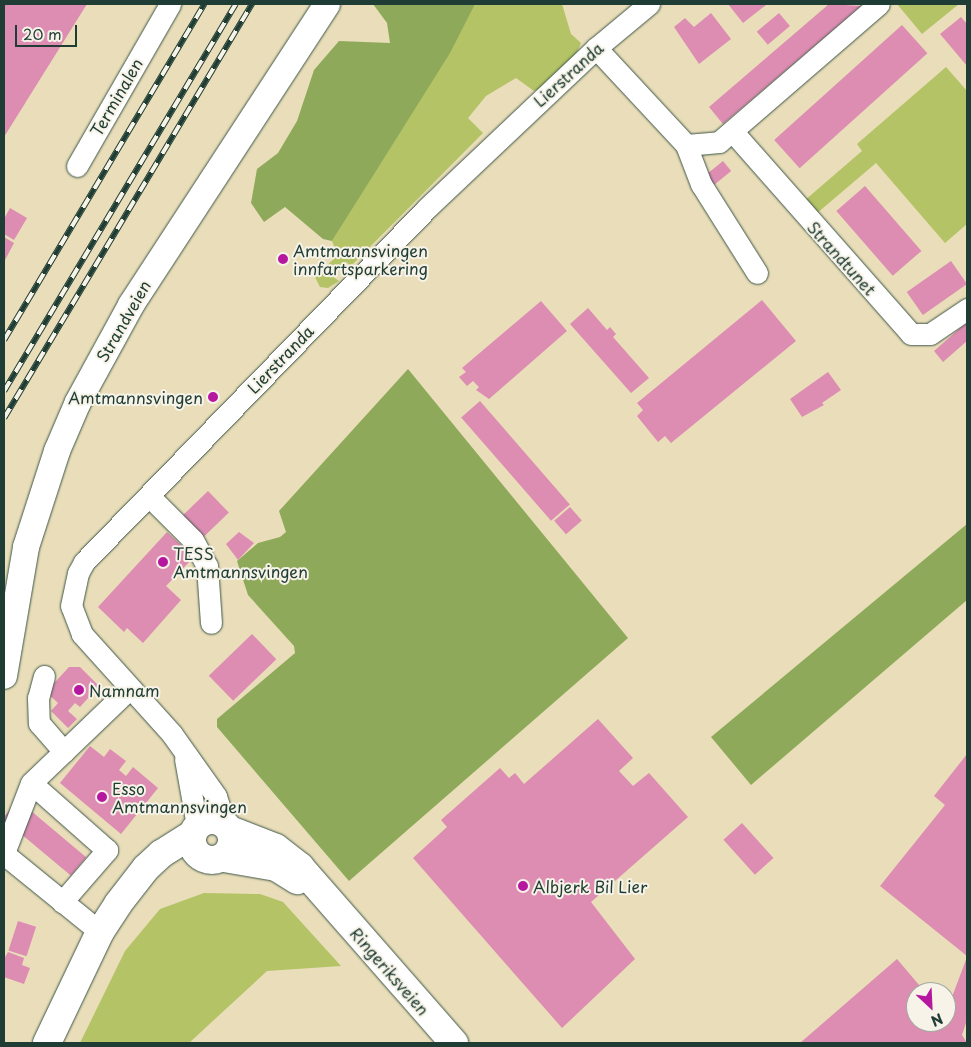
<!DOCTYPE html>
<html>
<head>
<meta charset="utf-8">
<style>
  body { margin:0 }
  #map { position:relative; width:971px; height:1047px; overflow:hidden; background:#e9deb9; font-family:"Playpen Sans",sans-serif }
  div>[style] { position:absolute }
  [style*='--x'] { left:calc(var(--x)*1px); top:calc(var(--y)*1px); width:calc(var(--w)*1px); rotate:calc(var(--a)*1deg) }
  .green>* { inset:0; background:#b3c365 }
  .forest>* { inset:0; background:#8ea95a }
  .building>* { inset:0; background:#dd8cb2; transform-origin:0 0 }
  .roads { filter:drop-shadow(0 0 1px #3d5548) drop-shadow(0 0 1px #3d5548) }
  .minor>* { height:21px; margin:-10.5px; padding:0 10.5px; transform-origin:10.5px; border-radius:10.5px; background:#fff }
  .major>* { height:26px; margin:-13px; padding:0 13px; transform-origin:13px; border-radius:13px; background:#fff }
  .highway>* { height:28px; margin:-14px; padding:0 14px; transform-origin:14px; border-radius:14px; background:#fff }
  .highway>.ring { margin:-14px; padding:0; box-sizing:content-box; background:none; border:28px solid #fff; border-radius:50% }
  .rail>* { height:5.5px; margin-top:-2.75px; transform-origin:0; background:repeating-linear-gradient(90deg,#f7f3e8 0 11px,#1f3d34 0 22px); box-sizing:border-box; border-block:1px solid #1f3d34 }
  .dots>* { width:14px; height:14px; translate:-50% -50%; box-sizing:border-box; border:2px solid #f7f3e8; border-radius:50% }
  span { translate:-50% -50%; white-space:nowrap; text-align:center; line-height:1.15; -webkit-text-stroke:4px #f7f3e8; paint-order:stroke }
  .street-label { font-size:16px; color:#1f3d34 }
  .poi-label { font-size:16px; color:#1f3d34 }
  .left { translate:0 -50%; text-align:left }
  .right { translate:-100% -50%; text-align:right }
  .frame { position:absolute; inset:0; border:5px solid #1f3d34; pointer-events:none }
  .north { position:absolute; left:906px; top:982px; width:50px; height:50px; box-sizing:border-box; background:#f7f3e8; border:1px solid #a1aaa0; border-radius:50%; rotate:155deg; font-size:14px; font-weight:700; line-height:20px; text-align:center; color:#1f3d34 }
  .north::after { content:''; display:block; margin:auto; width:18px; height:22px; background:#b5179e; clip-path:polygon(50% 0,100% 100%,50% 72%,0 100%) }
  .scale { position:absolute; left:15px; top:25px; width:62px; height:22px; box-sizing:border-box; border:2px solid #1f3d34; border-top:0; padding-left:6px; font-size:15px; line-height:18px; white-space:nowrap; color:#1f3d34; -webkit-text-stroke:4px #f7f3e8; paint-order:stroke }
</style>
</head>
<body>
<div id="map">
  <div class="green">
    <i style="clip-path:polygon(474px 4px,562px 4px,571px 34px,581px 43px,571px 66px,549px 84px,534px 91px,516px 78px,486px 96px,468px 118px,483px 133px,351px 266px,346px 262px,337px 268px,332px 276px,339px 281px,328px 288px,320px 287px,315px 277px,338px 255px,332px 241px,450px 50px)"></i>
    <i style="clip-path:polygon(897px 4px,959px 4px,922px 34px)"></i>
    <i style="clip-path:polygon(946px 67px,967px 91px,967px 224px,945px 243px,876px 163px,816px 214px,804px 201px,862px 151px,857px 144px)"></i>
    <i style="clip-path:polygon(204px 893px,260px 894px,283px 902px,341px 966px,267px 971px,189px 1043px,80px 1043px,125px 951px,160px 909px)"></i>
  </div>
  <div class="forest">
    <i style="clip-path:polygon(373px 4px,475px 4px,450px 53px,332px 241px,323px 239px,285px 207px,264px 222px,251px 203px,257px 169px,278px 153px,297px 121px,314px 70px,339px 41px,390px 43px,387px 23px)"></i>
    <i style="clip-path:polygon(408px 369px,628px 638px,349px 881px,217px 727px,217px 719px,295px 653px,294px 646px,248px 595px,237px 561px,258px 543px,280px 537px,286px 532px,279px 511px)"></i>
    <i style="clip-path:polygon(967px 524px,967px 600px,751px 785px,711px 737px)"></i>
  </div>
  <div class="building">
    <i style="clip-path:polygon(4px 4px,87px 4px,4px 137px)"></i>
    <i style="clip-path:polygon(728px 4px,765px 4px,766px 5px,743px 23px)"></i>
    <i style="clip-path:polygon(829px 4px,861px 6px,723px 124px,709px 107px)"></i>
    <i style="clip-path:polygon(711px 13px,731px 39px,699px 64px,674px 27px,685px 18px,694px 27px)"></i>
    <i style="left:779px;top:13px;width:17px;height:29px;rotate:50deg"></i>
    <i style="clip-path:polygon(961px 17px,967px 24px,967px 66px,940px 34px)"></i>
    <i style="left:902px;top:25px;width:38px;height:172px;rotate:48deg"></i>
    <i style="left:723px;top:161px;width:13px;height:23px;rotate:51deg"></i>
    <i style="left:865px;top:186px;width:86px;height:38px;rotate:49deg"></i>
    <i style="clip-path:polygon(10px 208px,27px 218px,14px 240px,4px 234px,4px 219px)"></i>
    <i style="clip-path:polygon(4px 237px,14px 243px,4px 262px)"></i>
    <i style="left:951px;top:261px;width:28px;height:54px;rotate:55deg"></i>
    <i style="clip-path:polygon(762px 300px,796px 341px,671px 443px,665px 436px,658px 442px,637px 416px,643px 410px,637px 403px)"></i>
    <i style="clip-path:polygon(541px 301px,567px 331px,489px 399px,476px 390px,479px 387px,473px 381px,467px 386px,459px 377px,466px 372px,462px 368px)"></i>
    <i style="clip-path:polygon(588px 308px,607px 330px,610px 327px,616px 334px,613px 337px,649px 378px,631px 393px,570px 324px)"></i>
    <i style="clip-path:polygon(967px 322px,967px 341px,943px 362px,934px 351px)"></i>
    <i style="clip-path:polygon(828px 372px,841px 390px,822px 403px,824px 405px,802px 417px,790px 399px)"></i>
    <i style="left:480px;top:401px;width:137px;height:25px;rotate:49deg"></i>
    <i style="left:208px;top:491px;width:30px;height:37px;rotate:46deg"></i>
    <i style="left:570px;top:507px;width:18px;height:21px;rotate:49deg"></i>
    <i style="clip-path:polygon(167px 532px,194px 557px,166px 586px,181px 600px,143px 643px,127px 628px,124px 632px,98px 607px)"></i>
    <i style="clip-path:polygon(239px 532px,254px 543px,238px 560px,226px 544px)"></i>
    <i style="left:252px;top:634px;width:35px;height:60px;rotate:46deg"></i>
    <i style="clip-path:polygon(69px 667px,80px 667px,99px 686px,80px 707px,75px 703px,68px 711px,77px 719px,68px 728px,51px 711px,58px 703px,46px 692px)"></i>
    <i style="clip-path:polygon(598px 719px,633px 758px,619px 771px,633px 786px,649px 773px,688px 817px,591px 902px,635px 959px,562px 1028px,413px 858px,447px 827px,441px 820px,500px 768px,509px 778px,515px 773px,524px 784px)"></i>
    <i style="clip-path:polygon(90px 746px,104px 757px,110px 749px,126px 761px,119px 770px,126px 776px,133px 767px,158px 788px,121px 834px,60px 783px)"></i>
    <i style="clip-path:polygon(967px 754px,967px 956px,880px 886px,945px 805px,934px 796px)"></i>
    <i style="left:18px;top:800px;width:89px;height:24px;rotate:40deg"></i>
    <i style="left:742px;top:823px;width:47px;height:25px;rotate:48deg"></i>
    <i style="left:18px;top:921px;width:19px;height:31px;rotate:18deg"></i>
    <i style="clip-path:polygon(8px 952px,24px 958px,22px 965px,30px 968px,24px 984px,4px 977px,4px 959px)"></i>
    <i style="clip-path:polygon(967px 957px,967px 1020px,962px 1035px,967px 1043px,800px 1043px,897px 959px,925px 992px,916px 992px,916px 1022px,946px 1022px,946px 1013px)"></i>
  </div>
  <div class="roads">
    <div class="minor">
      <i style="--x:596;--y:48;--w:132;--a:47.1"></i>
      <i style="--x:686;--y:145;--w:33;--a:-5"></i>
      <i style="--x:719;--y:142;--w:211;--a:-40.8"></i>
      <i style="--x:733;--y:132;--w:269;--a:48.6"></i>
      <i style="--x:911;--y:334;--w:19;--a:0"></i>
      <i style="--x:930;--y:334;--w:45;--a:-34"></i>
      <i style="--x:686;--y:145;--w:42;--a:69"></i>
      <i style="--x:701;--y:184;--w:105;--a:57.8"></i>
      <i style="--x:77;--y:166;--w:187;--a:-60.1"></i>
      <i style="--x:149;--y:496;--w:62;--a:45"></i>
      <i style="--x:193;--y:540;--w:30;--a:62"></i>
      <i style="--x:207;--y:566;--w:57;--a:86"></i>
      <i style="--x:44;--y:676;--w:23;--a:105"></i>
      <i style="--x:38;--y:698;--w:25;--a:88"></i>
      <i style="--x:39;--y:723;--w:38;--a:49"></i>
      <i style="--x:185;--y:759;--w:68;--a:79.8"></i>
      <i style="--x:225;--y:824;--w:29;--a:-108"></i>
      <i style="--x:216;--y:796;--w:76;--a:-125.4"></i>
      <i style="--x:172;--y:734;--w:135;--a:-132"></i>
      <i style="--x:82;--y:634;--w:30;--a:-111"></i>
      <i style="--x:71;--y:606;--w:34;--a:-78"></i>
      <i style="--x:78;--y:573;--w:13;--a:-61"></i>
      <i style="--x:84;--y:562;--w:493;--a:-45.9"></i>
      <i style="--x:427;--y:208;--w:233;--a:-43.4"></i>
      <i style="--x:596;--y:48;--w:69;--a:-39.7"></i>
      <i style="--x:4;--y:853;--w:75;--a:-68.9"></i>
      <i style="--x:4;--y:854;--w:124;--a:39.1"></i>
      <i style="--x:62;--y:902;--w:69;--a:-49.1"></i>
      <i style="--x:107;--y:850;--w:101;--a:-138.6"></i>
      <i style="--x:31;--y:783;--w:137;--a:-43.8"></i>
    </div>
    <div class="major">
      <i style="--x:4;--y:676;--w:131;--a:-80.3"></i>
      <i style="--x:26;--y:547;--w:101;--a:-72.1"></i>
      <i style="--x:57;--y:451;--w:53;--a:-66.8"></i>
      <i style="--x:78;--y:402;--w:111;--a:-61.3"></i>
      <i style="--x:131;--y:305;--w:359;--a:-56.9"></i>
    </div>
    <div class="highway">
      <i class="ring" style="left:192px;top:820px;width:12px;height:12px"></i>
      <i style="--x:230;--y:830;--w:49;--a:21.4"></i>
      <i style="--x:276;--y:848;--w:31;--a:38"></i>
      <i style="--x:300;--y:867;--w:234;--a:48.8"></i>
      <i style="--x:224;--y:858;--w:53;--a:9.8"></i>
      <i style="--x:276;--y:867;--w:25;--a:32"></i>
      <i style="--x:47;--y:1043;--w:123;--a:-64.5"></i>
      <i style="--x:100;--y:932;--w:33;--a:-57"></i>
      <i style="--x:118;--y:904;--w:46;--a:-52.1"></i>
      <i style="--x:146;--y:868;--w:21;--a:-43"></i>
      <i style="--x:161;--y:854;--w:36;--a:-32"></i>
    </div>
  </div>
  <div class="rail">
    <i style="--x:4;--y:340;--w:391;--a:-59.2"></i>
    <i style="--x:4;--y:391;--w:451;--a:-59.1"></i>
    <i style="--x:4;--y:418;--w:483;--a:-59.1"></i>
  </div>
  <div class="dots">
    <i style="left:283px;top:259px;background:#b5179e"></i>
    <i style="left:213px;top:397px;background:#b5179e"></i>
    <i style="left:163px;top:562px;background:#b5179e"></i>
    <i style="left:79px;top:690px;background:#b5179e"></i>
    <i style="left:102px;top:797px;background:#b5179e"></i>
    <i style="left:523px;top:886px;background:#b5179e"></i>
  </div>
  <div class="street-label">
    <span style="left:568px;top:74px;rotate:-42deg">Lierstranda</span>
    <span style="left:116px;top:97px;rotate:-60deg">Terminalen</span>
    <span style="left:842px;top:258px;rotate:48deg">Strandtunet</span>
    <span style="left:123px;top:321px;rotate:-60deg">Strandveien</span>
    <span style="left:280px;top:359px;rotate:-46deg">Lierstranda</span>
    <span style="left:390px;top:971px;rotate:49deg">Ringeriksveien</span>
  </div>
  <div class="poi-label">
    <span class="left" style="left:293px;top:259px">Amtmannsvingen<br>innfartsparkering</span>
    <span class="right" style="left:203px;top:397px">Amtmannsvingen</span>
    <span class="left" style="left:173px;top:562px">TESS<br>Amtmannsvingen</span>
    <span class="left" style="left:89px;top:690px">Namnam</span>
    <span class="left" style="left:112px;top:797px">Esso<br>Amtmannsvingen</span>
    <span class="left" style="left:533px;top:886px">Albjerk Bil Lier</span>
  </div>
  <div class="frame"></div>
  <div class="north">N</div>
  <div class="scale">20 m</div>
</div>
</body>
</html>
